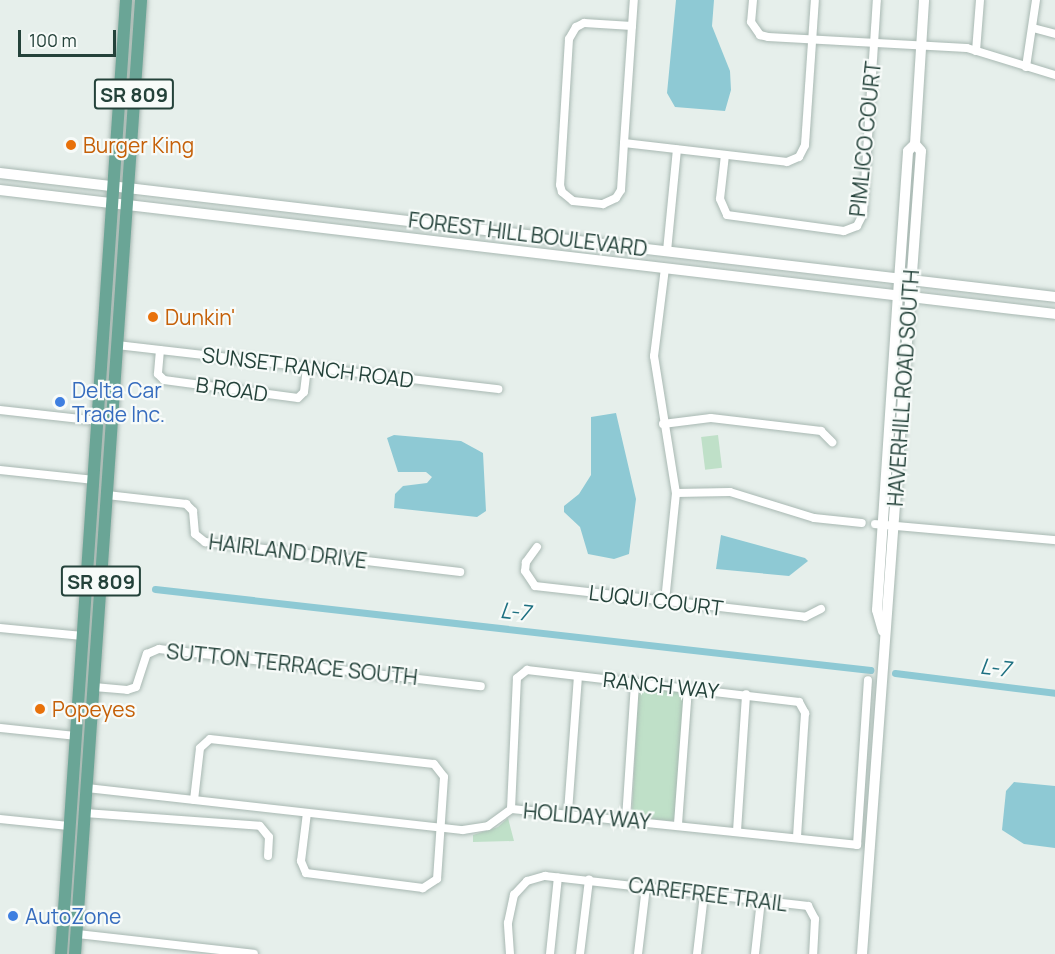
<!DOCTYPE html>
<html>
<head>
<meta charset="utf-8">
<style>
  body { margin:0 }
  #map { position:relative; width:1055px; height:954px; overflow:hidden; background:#e6efeb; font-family:Manrope,sans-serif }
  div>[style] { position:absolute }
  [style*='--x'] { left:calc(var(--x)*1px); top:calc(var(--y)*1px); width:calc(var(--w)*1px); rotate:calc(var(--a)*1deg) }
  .green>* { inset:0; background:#bfe0c8; transform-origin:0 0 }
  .water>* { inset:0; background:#8ec9d4 }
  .canal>* { height:7px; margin:-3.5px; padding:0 3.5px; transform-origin:3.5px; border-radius:3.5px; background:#8ec9d4 }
  .roads { filter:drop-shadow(0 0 2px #a8b8b2) drop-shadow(0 0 2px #a8b8b2) }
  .street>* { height:8px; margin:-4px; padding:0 4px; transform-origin:4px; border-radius:4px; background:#fff }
  .secondary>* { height:10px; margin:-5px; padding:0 5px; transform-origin:5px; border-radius:5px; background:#fff }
  .primary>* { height:12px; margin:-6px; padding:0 6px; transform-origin:6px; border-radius:6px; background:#6aa596 }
  .dots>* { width:16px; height:16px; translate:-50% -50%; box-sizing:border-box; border:3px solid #f7fbf9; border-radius:50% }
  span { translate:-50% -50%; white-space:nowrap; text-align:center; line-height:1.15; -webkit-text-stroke:4.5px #f7fbf9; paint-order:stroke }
  .shield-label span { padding:2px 4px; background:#f7fbf9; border:2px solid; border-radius:4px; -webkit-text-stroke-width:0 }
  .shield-label { font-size:20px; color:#24423a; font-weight:700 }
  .street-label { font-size:21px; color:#24423a }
  .food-label { font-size:21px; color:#c56008 }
  .left { translate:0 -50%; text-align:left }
  .shop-label { font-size:21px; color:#366cbe }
  .water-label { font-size:22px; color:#1c6f80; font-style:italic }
  .scale { position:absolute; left:18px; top:30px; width:98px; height:27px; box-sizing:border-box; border:3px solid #24423a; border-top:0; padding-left:8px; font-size:18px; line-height:21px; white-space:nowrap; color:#24423a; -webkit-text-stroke:4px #f7fbf9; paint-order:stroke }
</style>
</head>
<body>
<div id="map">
  <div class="green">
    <i style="left:718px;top:435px;width:33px;height:17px;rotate:83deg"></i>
    <i style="clip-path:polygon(643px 687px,678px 691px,684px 697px,675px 819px,671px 821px,637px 818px,632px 812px,638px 695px)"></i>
    <i style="clip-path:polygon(508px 818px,514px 841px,473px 842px,473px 835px,498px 827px)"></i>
  </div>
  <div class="water">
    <i style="clip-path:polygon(676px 0,714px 0,712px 26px,730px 71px,731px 90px,725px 111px,675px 107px,667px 93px)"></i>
    <i style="clip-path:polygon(616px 413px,636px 499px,629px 554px,614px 559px,588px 554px,580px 527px,564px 512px,564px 506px,579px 494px,591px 475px,591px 417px)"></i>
    <i style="clip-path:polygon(394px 435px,461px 441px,483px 453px,486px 511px,477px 517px,394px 508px,395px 494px,403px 486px,427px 483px,432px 477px,426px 472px,398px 472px,387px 438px)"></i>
    <i style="clip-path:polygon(721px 535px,805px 558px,808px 561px,789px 576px,716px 569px)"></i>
    <i style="clip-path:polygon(1014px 782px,1055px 786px,1055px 848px,1024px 844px,1002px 830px,1006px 791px)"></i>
  </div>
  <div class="canal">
    <i style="--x:155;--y:589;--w:720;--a:6.46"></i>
    <i style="--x:895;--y:673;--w:161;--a:7.1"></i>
  </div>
  <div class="roads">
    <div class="street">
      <i style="--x:753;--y:0;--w:22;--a:95"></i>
      <i style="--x:751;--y:22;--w:16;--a:55"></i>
      <i style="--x:760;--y:35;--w:8;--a:14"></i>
      <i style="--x:768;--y:37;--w:199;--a:3.2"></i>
      <i style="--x:967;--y:48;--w:92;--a:17.1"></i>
      <i style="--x:632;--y:26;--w:48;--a:-176.4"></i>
      <i style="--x:584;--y:23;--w:9;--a:153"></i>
      <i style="--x:576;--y:27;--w:14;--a:120"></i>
      <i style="--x:569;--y:39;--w:146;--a:93.5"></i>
      <i style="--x:560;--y:185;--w:7;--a:74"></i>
      <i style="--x:562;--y:192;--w:14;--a:39"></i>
      <i style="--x:573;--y:201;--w:30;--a:6"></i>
      <i style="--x:603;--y:204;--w:14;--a:-25"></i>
      <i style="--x:616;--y:198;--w:9;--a:-58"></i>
      <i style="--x:621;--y:190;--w:47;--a:-86.3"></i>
      <i style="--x:624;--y:143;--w:117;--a:-86.1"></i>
      <i style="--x:632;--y:26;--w:26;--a:-86"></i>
      <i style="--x:1033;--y:28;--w:23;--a:15"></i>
      <i style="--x:976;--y:51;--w:51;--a:-85.5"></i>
      <i style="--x:1026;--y:67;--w:68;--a:-81.5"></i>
      <i style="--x:624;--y:143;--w:164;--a:6.6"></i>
      <i style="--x:787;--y:162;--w:13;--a:-23"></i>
      <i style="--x:799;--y:157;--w:13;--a:-63"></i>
      <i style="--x:805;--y:145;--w:145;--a:-86.1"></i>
      <i style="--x:725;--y:155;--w:44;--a:96.5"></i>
      <i style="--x:720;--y:199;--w:17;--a:66"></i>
      <i style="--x:727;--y:215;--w:118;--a:7.8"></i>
      <i style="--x:844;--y:231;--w:14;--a:-21"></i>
      <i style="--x:857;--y:226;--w:13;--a:-63"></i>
      <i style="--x:863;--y:214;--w:214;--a:-86.3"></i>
      <i style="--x:667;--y:251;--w:102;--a:-84.4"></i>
      <i style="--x:665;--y:268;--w:89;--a:97.1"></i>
      <i style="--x:654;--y:356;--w:139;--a:80.9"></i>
      <i style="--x:676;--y:493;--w:109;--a:95.8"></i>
      <i style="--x:117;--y:345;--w:384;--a:6.6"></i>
      <i style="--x:160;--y:350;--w:24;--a:95"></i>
      <i style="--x:158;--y:374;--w:8;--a:45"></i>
      <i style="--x:164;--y:380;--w:135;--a:7.7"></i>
      <i style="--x:298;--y:398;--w:8;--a:-45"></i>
      <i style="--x:304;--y:392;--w:25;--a:-83"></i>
      <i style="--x:0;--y:410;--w:99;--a:6.4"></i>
      <i style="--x:663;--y:424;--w:48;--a:-7.1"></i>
      <i style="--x:711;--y:418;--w:111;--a:6.7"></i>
      <i style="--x:821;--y:431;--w:16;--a:45"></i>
      <i style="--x:0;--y:470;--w:95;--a:6.1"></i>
      <i style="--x:676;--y:493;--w:54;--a:-1.1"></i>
      <i style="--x:730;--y:492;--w:88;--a:17.2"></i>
      <i style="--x:814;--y:518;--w:48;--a:5.9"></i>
      <i style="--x:107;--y:495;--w:80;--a:6.5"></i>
      <i style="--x:186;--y:504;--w:10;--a:45"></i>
      <i style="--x:193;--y:511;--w:23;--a:85"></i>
      <i style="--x:195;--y:534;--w:13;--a:39"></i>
      <i style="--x:205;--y:542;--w:257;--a:6.7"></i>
      <i style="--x:875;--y:524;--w:181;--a:5.1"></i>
      <i style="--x:537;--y:547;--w:19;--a:126"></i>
      <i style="--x:526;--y:562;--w:9;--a:96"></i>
      <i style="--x:525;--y:571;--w:18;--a:56"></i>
      <i style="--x:535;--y:586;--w:272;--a:6.5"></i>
      <i style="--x:805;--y:617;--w:18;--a:-27"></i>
      <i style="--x:0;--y:628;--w:83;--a:5.5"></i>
      <i style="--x:94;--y:687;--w:33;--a:5"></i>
      <i style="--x:127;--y:690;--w:9;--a:-18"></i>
      <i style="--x:136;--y:687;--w:35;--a:-72"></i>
      <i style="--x:147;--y:654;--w:13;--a:-23"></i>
      <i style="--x:159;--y:649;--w:324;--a:6.6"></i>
      <i style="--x:0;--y:728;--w:76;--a:6"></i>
      <i style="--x:87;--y:788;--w:378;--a:6.4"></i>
      <i style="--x:463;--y:830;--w:25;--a:-9"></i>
      <i style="--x:488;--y:826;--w:29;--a:-36"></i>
      <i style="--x:511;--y:809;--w:348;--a:5.9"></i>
      <i style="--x:857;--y:845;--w:165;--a:-86.2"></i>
      <i style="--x:194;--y:800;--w:52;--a:-83.4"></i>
      <i style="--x:200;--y:748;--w:13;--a:-42"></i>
      <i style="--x:210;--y:739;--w:225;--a:6.4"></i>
      <i style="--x:434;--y:764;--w:16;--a:52"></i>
      <i style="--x:444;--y:777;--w:102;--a:93.9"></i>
      <i style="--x:437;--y:879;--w:17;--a:147"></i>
      <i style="--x:423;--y:888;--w:118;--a:-172.7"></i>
      <i style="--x:306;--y:873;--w:13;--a:-113"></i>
      <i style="--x:301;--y:861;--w:48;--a:-82.9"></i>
      <i style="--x:511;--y:809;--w:131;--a:-87.4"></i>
      <i style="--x:517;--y:678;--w:13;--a:-39"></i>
      <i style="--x:527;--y:670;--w:274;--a:6.7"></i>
      <i style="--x:799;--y:702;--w:13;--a:61"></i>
      <i style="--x:805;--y:713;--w:125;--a:93.7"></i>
      <i style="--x:568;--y:812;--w:136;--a:-85.8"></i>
      <i style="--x:85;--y:813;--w:175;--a:4.2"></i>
      <i style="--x:260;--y:826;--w:14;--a:51"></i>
      <i style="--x:269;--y:837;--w:19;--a:93"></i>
      <i style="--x:0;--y:819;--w:69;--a:5.8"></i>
      <i style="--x:626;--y:819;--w:137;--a:-86.2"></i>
      <i style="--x:678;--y:824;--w:136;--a:-85.8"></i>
      <i style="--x:737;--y:831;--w:137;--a:-86.2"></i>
      <i style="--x:77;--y:934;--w:178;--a:6.4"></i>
      <i style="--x:510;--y:954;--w:31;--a:-94"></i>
      <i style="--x:508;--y:923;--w:29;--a:-78"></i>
      <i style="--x:514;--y:895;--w:19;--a:-47"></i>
      <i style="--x:527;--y:881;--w:19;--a:-16"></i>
      <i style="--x:545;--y:876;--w:265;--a:6.5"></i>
      <i style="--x:808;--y:906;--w:15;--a:62"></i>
      <i style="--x:815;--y:919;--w:35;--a:93"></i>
      <i style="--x:550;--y:954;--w:77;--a:-84.1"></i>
      <i style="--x:580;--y:954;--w:75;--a:-83.1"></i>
      <i style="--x:638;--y:954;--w:67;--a:-83.2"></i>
      <i style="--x:697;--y:954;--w:60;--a:-83.3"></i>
      <i style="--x:755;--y:954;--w:54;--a:-83.7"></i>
    </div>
    <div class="secondary">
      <i style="--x:0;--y:173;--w:1062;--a:6.7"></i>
      <i style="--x:0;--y:190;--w:1062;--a:6.7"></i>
      <i style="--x:883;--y:631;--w:22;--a:-106"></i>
      <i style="--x:877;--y:610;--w:316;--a:-86.2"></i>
      <i style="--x:898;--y:295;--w:144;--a:-86"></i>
      <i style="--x:908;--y:151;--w:10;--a:-45"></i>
      <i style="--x:915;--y:144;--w:144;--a:-86.4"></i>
      <i style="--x:862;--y:954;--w:805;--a:-85.8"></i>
      <i style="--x:921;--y:151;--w:9;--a:-131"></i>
    </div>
    <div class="primary">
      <i style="--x:61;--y:954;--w:956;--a:-86.1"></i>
      <i style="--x:75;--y:954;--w:956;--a:-86.04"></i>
    </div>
  </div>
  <div class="dots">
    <i style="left:71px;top:145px;background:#e8710a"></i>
    <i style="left:153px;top:317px;background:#e8710a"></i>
    <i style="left:60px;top:402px;background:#3f7fe0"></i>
    <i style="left:40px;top:709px;background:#e8710a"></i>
    <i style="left:13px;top:916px;background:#3f7fe0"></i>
  </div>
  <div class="shield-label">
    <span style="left:134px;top:94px">SR 809</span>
    <span style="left:101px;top:581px">SR 809</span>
  </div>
  <div class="street-label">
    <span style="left:865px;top:139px;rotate:-84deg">PIMLICO COURT</span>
    <span style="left:528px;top:234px;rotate:7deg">FOREST HILL BOULEVARD</span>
    <span style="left:308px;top:367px;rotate:7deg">SUNSET RANCH ROAD</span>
    <span style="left:903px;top:388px;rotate:-86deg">HAVERHILL ROAD SOUTH</span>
    <span style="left:232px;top:389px;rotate:8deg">B ROAD</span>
    <span style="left:288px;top:551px;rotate:7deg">HAIRLAND DRIVE</span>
    <span style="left:656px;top:600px;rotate:7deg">LUQUI COURT</span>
    <span style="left:292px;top:664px;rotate:6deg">SUTTON TERRACE SOUTH</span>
    <span style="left:661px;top:685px;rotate:6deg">RANCH WAY</span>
    <span style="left:587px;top:816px;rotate:5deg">HOLIDAY WAY</span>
    <span style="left:708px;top:894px;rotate:7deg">CAREFREE TRAIL</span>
  </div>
  <div class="food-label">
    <span class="left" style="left:83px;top:145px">Burger King</span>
    <span class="left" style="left:165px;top:317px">Dunkin'</span>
    <span class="left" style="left:52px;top:709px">Popeyes</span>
  </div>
  <div class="shop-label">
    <span class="left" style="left:72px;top:402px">Delta Car<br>Trade Inc.</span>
    <span class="left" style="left:25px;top:916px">AutoZone</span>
  </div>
  <div class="water-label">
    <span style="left:515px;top:612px;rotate:6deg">L-7</span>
    <span style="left:995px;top:668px;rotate:7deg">L-7</span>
  </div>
  <div class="scale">100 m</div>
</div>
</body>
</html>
